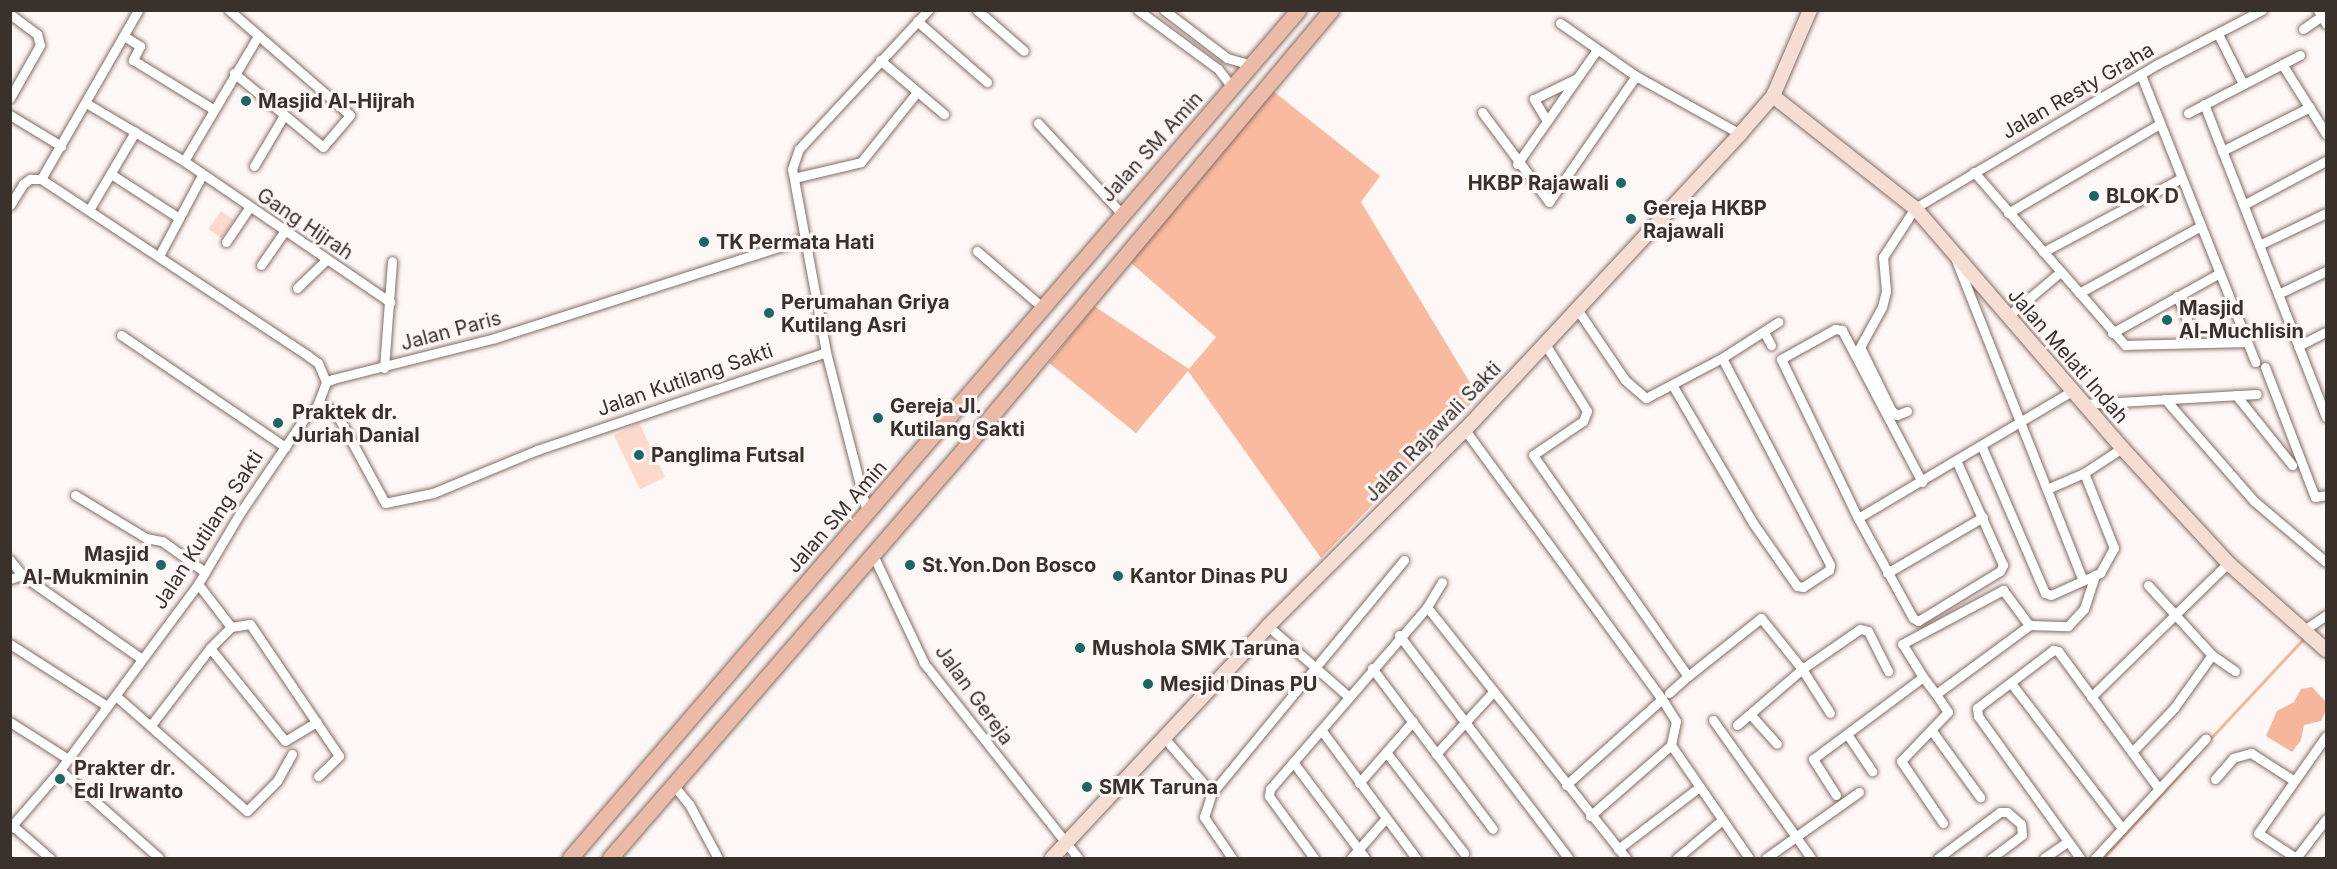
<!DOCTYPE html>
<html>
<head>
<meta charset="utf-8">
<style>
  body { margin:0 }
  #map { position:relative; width:2337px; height:869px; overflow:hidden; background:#fdf7f5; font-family:Inter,sans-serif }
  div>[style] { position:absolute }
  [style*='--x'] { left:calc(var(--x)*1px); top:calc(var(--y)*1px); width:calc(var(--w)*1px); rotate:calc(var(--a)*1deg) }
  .green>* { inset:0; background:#fdd9cb; transform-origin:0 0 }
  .forest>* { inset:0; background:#f9baa0 }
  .water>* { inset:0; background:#f5b69c }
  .stream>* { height:3px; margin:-1.5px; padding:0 1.5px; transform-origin:1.5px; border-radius:1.5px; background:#f5b69c }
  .roads { filter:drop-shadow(0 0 2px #846c63) drop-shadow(0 0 2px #846c63) }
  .street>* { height:9px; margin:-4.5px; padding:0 4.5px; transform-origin:4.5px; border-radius:4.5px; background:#fff }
  .secondary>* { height:14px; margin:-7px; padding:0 7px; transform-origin:7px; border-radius:7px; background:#f5ddd3 }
  .primary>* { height:15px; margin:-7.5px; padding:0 7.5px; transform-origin:7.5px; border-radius:7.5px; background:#ebbba7 }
  .dots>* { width:16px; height:16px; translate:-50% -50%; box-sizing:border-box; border:3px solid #fdf7f5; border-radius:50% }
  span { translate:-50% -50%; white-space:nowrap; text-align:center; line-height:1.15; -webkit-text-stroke:6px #fdf7f5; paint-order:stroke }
  .street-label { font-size:20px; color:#3a302c }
  .poi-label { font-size:20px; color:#3a302c; font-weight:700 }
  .left { translate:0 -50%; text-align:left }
  .right { translate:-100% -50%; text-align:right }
  .frame { position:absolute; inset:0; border:12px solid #3a302c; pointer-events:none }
</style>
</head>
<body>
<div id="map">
  <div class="green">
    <i style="left:221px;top:211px;width:16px;height:22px;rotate:35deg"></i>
    <i style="left:639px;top:423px;width:60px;height:28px;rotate:64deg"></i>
  </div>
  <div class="forest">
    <i style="clip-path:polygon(1273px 91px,1380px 176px,1361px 202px,1478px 396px,1321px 558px,1188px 371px,1136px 433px,1049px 363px,1094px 306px,1189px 369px,1216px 337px,1130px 262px)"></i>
  </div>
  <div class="water">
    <i style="clip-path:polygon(2312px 687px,2326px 702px,2326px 710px,2321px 721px,2304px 725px,2301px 740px,2292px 752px,2266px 736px,2277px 711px,2294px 702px,2301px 689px)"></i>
  </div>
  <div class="stream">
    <i style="--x:2208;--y:741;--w:142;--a:-47"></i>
    <i style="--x:2103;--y:858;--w:135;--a:-47.7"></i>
  </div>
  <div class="roads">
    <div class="street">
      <i style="--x:229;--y:10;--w:160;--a:41"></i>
      <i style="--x:350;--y:115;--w:42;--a:130.2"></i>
      <i style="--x:323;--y:147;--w:116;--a:-140.3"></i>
      <i style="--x:977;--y:10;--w:62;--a:41.1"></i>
      <i style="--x:1138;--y:10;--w:99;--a:36.4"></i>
      <i style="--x:1218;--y:69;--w:24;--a:52"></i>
      <i style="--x:1164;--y:10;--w:79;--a:37.3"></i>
      <i style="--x:1227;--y:58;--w:26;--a:16"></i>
      <i style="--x:2318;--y:10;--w:16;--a:60"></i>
      <i style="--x:10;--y:14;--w:34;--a:37"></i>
      <i style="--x:37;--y:34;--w:11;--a:75"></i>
      <i style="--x:40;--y:45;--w:61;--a:119.5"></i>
      <i style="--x:917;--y:21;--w:93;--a:41.1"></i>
      <i style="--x:1560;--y:23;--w:93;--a:34.9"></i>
      <i style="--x:1636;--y:76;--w:119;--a:29.1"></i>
      <i style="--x:2303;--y:29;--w:28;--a:-35"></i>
      <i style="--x:2218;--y:34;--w:56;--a:63.4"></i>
      <i style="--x:124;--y:36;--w:19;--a:32"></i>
      <i style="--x:140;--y:46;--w:16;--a:117"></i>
      <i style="--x:133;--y:60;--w:94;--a:31.5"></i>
      <i style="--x:880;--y:60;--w:84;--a:40.2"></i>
      <i style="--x:2282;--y:64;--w:83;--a:57.8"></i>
      <i style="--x:2141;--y:75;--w:309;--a:68.3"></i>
      <i style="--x:86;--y:103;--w:114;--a:30.6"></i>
      <i style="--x:184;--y:161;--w:250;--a:34.4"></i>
      <i style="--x:2204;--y:104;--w:336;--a:68.7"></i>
      <i style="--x:1482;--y:112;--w:112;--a:53.3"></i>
      <i style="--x:1549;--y:202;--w:153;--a:-55.4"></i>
      <i style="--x:2188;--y:113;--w:126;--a:-27.4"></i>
      <i style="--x:10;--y:115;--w:60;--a:31.3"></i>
      <i style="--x:1547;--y:121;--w:26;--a:-121"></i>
      <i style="--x:1534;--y:99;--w:46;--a:-26"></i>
      <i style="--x:1038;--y:123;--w:122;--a:47.3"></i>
      <i style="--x:2222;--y:151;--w:98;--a:-26.6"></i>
      <i style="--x:184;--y:161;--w:145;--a:-59.4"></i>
      <i style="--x:1517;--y:164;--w:138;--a:-55"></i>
      <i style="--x:254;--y:166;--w:57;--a:-59.4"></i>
      <i style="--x:1974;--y:172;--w:230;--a:48.9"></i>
      <i style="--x:2125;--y:345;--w:121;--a:-1.4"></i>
      <i style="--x:111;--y:174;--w:81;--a:32.9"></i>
      <i style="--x:794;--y:178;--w:69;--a:-13.4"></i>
      <i style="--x:861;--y:162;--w:90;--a:-51.3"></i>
      <i style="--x:41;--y:179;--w:320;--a:33.5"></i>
      <i style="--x:308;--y:356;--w:12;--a:35"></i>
      <i style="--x:318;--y:363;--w:21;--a:67"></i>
      <i style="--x:41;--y:179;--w:195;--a:-60.1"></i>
      <i style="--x:2245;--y:204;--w:92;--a:-28"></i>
      <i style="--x:10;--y:205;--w:25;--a:-58"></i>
      <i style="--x:23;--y:184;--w:9;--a:-36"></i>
      <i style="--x:30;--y:179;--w:11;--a:0"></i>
      <i style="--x:89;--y:210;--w:91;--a:-59.5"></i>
      <i style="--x:2008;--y:213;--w:174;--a:-30.4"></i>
      <i style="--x:226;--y:242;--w:41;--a:-55.9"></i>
      <i style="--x:2259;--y:245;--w:74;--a:-25.5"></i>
      <i style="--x:977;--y:251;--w:86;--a:40.7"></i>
      <i style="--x:2043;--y:252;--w:155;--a:-28.1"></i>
      <i style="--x:159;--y:256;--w:92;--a:-62"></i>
      <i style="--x:1956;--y:260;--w:345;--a:68.4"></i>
      <i style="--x:261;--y:265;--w:40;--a:-55.1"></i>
      <i style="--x:297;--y:288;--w:40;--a:-44"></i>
      <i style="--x:2079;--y:293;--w:139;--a:-28.8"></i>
      <i style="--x:2278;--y:294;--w:53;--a:-25.6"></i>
      <i style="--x:2177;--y:296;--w:51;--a:66.9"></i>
      <i style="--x:1577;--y:309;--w:86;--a:55.9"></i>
      <i style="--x:1625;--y:380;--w:28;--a:41"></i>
      <i style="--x:1646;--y:398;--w:86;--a:-27.8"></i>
      <i style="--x:1722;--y:358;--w:233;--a:62.4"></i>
      <i style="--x:1830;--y:565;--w:5;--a:101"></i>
      <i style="--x:1829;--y:570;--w:31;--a:147"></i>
      <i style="--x:1803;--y:587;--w:6;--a:-171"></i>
      <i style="--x:1797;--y:586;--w:77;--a:-124.9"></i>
      <i style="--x:1753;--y:523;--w:159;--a:-120.3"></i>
      <i style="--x:2008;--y:316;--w:67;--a:-40.1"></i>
      <i style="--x:1764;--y:332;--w:15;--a:62"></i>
      <i style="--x:2112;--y:333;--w:121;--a:-29.1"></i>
      <i style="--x:121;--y:335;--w:199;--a:34.3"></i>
      <i style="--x:1545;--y:344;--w:79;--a:57.9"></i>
      <i style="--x:1587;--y:411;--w:11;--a:112"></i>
      <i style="--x:1583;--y:421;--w:60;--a:145.8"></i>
      <i style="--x:1533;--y:455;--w:270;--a:55"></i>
      <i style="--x:1688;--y:676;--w:93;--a:-38.5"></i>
      <i style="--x:1761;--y:618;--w:65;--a:51.2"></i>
      <i style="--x:1802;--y:669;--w:52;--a:57.5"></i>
      <i style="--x:2298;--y:346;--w:31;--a:-27"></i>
      <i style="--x:1722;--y:358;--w:67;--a:-32.7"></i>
      <i style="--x:2265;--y:367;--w:139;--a:69"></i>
      <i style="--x:2315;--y:497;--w:11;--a:-10"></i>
      <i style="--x:384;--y:368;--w:107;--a:-85.7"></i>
      <i style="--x:2236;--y:395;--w:90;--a:51.3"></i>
      <i style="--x:2165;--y:399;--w:135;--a:48.9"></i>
      <i style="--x:2254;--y:501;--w:94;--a:40.3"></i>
      <i style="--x:2084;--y:404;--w:173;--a:-3.3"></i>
      <i style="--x:317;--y:406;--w:26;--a:-69"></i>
      <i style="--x:326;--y:382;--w:8;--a:-23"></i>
      <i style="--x:333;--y:379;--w:167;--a:-14.2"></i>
      <i style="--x:495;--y:338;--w:328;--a:-17.8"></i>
      <i style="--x:1907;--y:411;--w:11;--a:158"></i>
      <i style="--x:1897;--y:415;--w:8;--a:-140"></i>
      <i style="--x:1891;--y:410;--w:70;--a:-116.2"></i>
      <i style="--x:1860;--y:347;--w:46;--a:-61.2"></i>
      <i style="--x:1882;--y:307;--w:16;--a:-76"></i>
      <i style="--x:1886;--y:291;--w:34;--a:-95"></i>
      <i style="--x:1883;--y:257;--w:59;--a:-56.9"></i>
      <i style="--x:1915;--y:208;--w:282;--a:-30.7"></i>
      <i style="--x:2158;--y:64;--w:117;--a:-27.4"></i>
      <i style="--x:1465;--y:430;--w:333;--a:53.8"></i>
      <i style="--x:1662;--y:699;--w:26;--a:58"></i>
      <i style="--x:1676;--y:721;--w:25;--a:102"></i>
      <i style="--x:1671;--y:745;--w:137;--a:55.4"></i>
      <i style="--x:1982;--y:447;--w:159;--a:66.7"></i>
      <i style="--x:2045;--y:593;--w:6;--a:18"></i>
      <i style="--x:2051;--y:595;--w:54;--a:-24.2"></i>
      <i style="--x:2100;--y:573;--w:29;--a:-61"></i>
      <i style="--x:2114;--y:548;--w:81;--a:-111.8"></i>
      <i style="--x:1922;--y:482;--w:172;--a:-117.8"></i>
      <i style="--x:1842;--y:330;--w:7;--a:-172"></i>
      <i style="--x:1835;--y:329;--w:62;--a:150.9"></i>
      <i style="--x:1781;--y:359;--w:177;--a:64.2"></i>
      <i style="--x:1858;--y:518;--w:114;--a:61.2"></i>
      <i style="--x:1913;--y:618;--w:6;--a:31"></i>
      <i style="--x:1918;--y:621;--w:96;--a:-31.4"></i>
      <i style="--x:2000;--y:571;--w:7;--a:-63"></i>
      <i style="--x:2003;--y:565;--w:113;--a:-114.1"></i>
      <i style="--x:2047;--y:489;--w:40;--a:-23.4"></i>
      <i style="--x:2084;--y:473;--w:45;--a:-33.3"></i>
      <i style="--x:75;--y:495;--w:83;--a:31.2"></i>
      <i style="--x:146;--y:538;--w:16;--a:11"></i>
      <i style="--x:162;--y:541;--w:53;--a:35.8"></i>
      <i style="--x:867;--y:512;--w:165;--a:-104.4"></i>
      <i style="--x:826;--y:352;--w:186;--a:-100.5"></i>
      <i style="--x:792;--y:169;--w:21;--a:-71"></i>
      <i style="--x:799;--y:149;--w:190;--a:-47.1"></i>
      <i style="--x:1858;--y:518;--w:249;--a:-30.7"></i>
      <i style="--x:873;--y:555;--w:119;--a:64.7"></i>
      <i style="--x:924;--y:663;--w:248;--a:51.7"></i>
      <i style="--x:10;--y:560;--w:19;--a:51"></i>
      <i style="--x:1887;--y:573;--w:111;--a:-30.3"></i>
      <i style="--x:10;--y:579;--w:13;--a:-18"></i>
      <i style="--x:22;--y:575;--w:146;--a:35"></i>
      <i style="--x:198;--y:584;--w:54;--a:52.5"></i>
      <i style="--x:231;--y:627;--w:19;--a:-9"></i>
      <i style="--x:250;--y:624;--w:159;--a:56"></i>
      <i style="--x:339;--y:756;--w:29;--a:136"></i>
      <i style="--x:2148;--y:585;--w:95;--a:47.6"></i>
      <i style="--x:2212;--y:655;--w:28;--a:35"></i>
      <i style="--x:1427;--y:607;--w:320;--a:51.6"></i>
      <i style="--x:1268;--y:626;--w:106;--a:41.2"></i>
      <i style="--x:231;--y:627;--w:30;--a:135"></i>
      <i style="--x:210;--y:648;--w:119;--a:51.1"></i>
      <i style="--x:285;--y:741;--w:37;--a:-31"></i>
      <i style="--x:2304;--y:630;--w:27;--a:-34"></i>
      <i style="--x:1399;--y:635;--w:280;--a:52.8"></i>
      <i style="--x:10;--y:644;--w:115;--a:32.6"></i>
      <i style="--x:1372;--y:668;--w:201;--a:53.1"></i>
      <i style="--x:1923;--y:677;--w:39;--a:-122"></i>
      <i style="--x:1902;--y:644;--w:115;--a:-28.1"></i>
      <i style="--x:2003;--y:590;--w:44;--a:53.4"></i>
      <i style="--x:2011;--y:683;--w:183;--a:52.6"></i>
      <i style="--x:1669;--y:693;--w:25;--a:-42"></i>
      <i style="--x:116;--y:696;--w:174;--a:41.3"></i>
      <i style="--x:247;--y:811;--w:42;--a:-45"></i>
      <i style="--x:277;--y:781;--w:31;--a:-61"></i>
      <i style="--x:2091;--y:697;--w:192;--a:-44.4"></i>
      <i style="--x:1750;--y:714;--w:40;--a:48"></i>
      <i style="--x:1713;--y:720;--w:169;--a:54.6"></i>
      <i style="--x:10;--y:722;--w:69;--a:32.5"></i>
      <i style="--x:151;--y:725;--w:97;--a:-52.5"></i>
      <i style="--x:1737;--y:725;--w:86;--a:-40.7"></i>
      <i style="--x:1802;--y:669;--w:70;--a:-34.6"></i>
      <i style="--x:1860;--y:629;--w:8;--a:14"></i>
      <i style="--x:1868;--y:631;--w:45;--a:63.4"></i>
      <i style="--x:1322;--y:731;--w:158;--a:53.5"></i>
      <i style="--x:1932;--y:731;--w:82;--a:54"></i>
      <i style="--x:1847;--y:734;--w:45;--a:56"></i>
      <i style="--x:1166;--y:740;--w:70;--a:49"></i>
      <i style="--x:1386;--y:752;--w:128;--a:52.3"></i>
      <i style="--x:2132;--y:752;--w:61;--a:-46.3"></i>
      <i style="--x:2174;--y:708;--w:65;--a:-54.4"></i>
      <i style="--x:1436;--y:754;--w:84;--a:-47.4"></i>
      <i style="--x:1293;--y:762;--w:120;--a:53.1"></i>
      <i style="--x:60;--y:770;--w:132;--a:41.6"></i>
      <i style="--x:2215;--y:779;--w:28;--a:-49"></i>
      <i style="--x:2233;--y:758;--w:19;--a:-16"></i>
      <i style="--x:2251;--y:753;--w:50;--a:32.7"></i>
      <i style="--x:1359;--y:783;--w:82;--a:-48.9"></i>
      <i style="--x:1566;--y:785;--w:129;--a:-41.9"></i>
      <i style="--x:675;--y:787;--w:22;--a:51"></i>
      <i style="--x:689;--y:804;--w:61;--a:61.8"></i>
      <i style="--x:1836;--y:795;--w:43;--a:-122.6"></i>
      <i style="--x:1813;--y:759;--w:137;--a:-36.7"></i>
      <i style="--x:1923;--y:677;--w:21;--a:53"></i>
      <i style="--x:1590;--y:816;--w:108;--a:-41.2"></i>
      <i style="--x:1943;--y:823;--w:75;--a:-124.1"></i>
      <i style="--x:1901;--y:761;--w:68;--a:-46.2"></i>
      <i style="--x:1948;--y:712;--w:22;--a:-124"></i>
      <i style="--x:1936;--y:694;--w:117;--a:-36.3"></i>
      <i style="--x:2030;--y:625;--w:38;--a:2"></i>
      <i style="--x:2068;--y:626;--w:23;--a:-47"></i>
      <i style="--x:2084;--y:609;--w:36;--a:-72"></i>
      <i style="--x:13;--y:826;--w:49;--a:40.9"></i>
      <i style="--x:10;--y:828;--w:77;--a:-49.2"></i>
      <i style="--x:60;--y:770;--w:232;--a:-53.4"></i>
      <i style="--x:198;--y:584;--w:82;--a:-59.4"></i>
      <i style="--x:240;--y:513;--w:114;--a:-55.8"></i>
      <i style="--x:304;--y:419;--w:18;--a:-45"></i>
      <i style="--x:317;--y:406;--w:14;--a:12"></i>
      <i style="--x:331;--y:409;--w:14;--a:51"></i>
      <i style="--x:340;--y:420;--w:94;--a:61.5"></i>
      <i style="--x:385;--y:503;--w:49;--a:-11.8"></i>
      <i style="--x:433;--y:493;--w:113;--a:-22.5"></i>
      <i style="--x:537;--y:450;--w:305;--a:-18.7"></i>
      <i style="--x:1618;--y:849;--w:101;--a:-37.3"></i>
      <i style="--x:1232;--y:858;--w:50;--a:-124.3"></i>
      <i style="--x:1204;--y:817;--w:25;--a:-72"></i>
      <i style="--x:1212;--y:793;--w:302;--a:-50.5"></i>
      <i style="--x:1314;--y:858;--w:77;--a:-126"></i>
      <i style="--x:1269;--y:796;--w:7;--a:-82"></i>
      <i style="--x:1270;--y:789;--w:240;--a:-49.2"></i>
      <i style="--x:1427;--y:607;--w:29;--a:-59"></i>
      <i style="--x:1351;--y:858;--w:53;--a:-48.8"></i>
      <i style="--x:1677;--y:858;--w:57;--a:-40.1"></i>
      <i style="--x:1766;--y:858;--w:114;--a:-35.4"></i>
      <i style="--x:1938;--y:858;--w:77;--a:-36.6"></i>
      <i style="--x:2000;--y:812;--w:7;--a:0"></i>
      <i style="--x:2007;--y:812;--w:18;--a:41"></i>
      <i style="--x:2021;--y:824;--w:11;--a:85"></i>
      <i style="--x:2022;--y:835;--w:39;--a:143"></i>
      <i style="--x:2044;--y:858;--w:28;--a:-35"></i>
      <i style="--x:2080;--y:858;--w:175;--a:-125.7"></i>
      <i style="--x:1978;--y:716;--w:8;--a:-97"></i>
      <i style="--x:1977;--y:708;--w:96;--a:-37.3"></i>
      <i style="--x:2053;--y:650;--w:5;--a:11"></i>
      <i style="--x:2058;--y:651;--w:171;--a:53.8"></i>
      <i style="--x:2095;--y:858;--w:163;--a:-47.2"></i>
      <i style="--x:2296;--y:858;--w:45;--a:-146.7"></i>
      <i style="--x:2258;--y:833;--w:118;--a:-55"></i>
      <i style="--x:2296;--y:858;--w:49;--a:-52.4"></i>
    </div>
    <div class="secondary">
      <i style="--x:1773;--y:96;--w:181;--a:38.3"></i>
      <i style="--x:1915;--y:208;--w:317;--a:49.2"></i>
      <i style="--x:2122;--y:448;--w:156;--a:47.3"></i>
      <i style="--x:2228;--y:563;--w:131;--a:41.6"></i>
      <i style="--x:1052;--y:858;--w:317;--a:-47"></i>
      <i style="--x:1268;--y:626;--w:278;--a:-44.9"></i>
      <i style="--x:1465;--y:430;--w:404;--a:-47.1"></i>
      <i style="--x:1740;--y:134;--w:50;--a:-49"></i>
      <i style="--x:1773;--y:96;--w:94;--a:-66.7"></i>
    </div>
    <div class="primary">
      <i style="--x:570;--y:858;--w:1118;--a:-49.35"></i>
      <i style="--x:610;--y:858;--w:530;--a:-49.13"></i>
      <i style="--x:957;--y:457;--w:583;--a:-50.08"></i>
    </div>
  </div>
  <div class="dots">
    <i style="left:246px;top:101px;background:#1a6765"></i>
    <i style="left:1621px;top:183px;background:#1a6765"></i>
    <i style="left:2094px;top:196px;background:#1a6765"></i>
    <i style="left:1631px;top:219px;background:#1a6765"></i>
    <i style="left:704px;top:242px;background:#1a6765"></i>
    <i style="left:769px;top:313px;background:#1a6765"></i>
    <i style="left:2167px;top:320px;background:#1a6765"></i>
    <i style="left:878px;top:418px;background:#1a6765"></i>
    <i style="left:278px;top:423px;background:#1a6765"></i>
    <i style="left:639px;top:455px;background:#1a6765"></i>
    <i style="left:161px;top:565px;background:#1a6765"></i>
    <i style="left:910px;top:565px;background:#1a6765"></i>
    <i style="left:1118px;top:576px;background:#1a6765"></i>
    <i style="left:1080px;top:648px;background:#1a6765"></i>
    <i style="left:1148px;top:684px;background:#1a6765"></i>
    <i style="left:60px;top:779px;background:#1a6765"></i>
    <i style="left:1087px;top:787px;background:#1a6765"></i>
  </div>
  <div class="street-label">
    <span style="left:2078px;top:91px;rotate:-30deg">Jalan Resty Graha</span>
    <span style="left:1152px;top:147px;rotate:-48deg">Jalan SM Amin</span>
    <span style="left:305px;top:224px;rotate:34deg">Gang Hijrah</span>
    <span style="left:451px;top:331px;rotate:-15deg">Jalan Paris</span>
    <span style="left:2068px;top:356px;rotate:49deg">Jalan Melati Indah</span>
    <span style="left:685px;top:380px;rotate:-19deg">Jalan Kutilang Sakti</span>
    <span style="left:1433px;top:432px;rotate:-46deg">Jalan Rajawali Sakti</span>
    <span style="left:837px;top:517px;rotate:-49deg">Jalan SM Amin</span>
    <span style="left:208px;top:530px;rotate:-57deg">Jalan Kutilang Sakti</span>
    <span style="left:974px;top:695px;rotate:54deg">Jalan Gereja</span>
  </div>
  <div class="poi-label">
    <span class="left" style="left:258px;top:101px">Masjid Al-Hijrah</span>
    <span class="right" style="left:1609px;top:183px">HKBP Rajawali</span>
    <span class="left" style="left:2106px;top:196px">BLOK D</span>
    <span class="left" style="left:1643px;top:220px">Gereja HKBP<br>Rajawali</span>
    <span class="left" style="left:716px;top:242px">TK Permata Hati</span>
    <span class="left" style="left:781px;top:314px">Perumahan Griya<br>Kutilang Asri</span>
    <span class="left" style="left:2179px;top:320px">Masjid<br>Al-Muchlisin</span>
    <span class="left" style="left:890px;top:418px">Gereja Jl.<br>Kutilang Sakti</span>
    <span class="left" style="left:292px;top:424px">Praktek dr.<br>Juriah Danial</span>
    <span class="left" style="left:651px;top:455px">Panglima Futsal</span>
    <span class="right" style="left:149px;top:566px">Masjid<br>Al-Mukminin</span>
    <span class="left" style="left:922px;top:565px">St.Yon.Don Bosco</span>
    <span class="left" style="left:1130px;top:576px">Kantor Dinas PU</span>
    <span class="left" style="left:1092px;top:648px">Mushola SMK Taruna</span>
    <span class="left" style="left:1160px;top:684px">Mesjid Dinas PU</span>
    <span class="left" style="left:74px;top:780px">Prakter dr.<br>Edi Irwanto</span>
    <span class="left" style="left:1099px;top:787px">SMK Taruna</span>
  </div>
  <div class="frame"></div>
</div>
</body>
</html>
